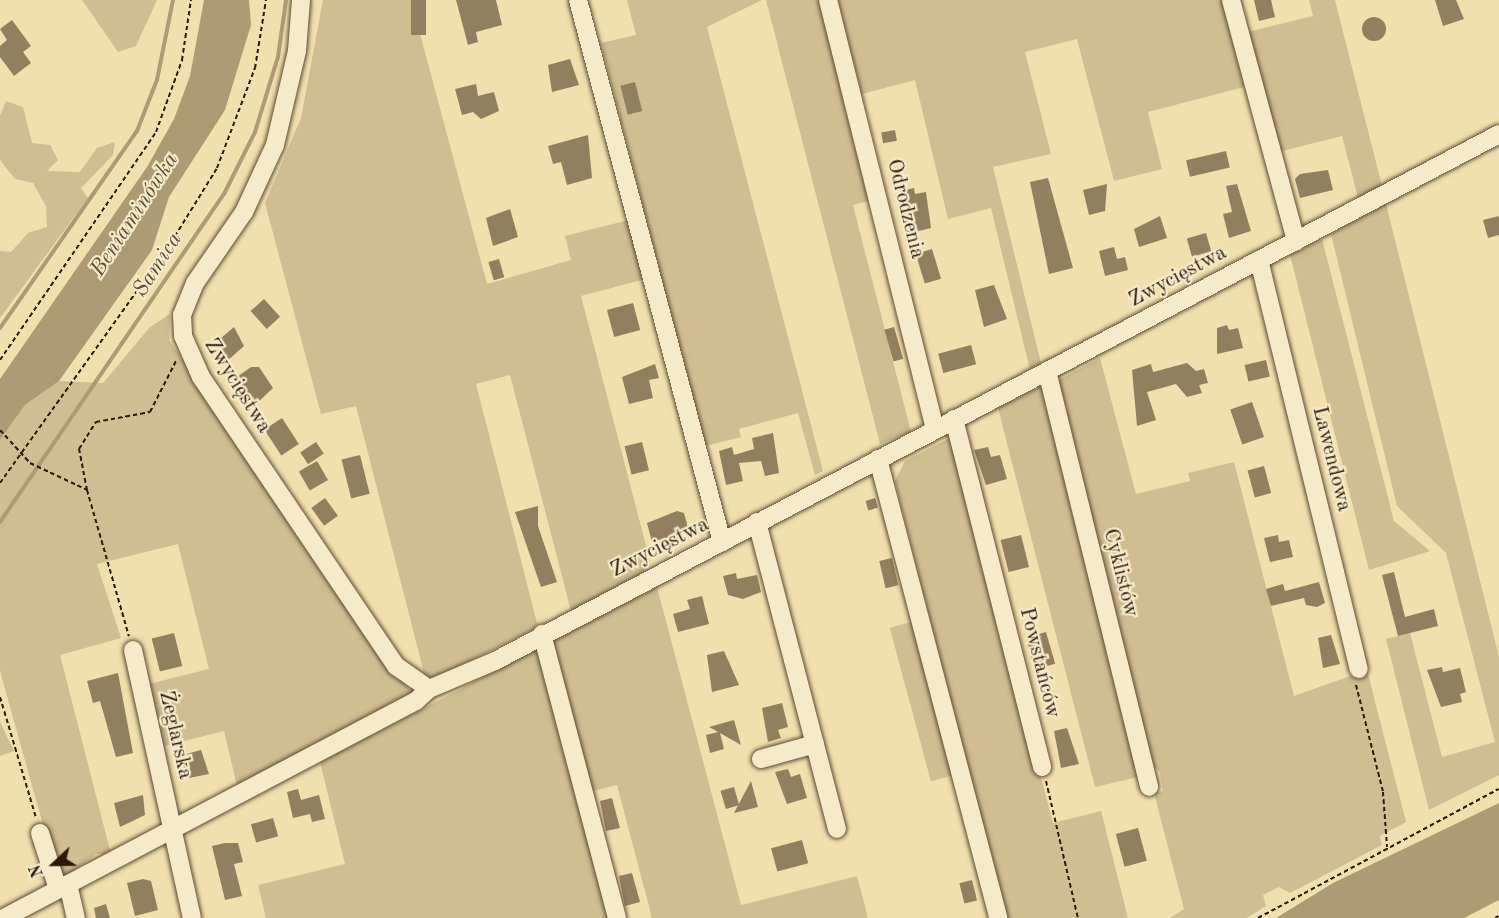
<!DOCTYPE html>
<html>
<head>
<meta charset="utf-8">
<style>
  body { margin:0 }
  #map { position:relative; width:1499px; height:918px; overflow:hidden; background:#f1dfae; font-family:"Old Standard TT",serif }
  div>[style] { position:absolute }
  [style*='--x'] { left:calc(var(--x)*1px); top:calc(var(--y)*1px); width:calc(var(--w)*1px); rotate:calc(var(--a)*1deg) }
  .green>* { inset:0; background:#d0bd92; transform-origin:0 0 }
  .water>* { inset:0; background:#ae9b76 }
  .stream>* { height:4px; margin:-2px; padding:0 2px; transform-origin:2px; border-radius:2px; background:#ae9b76 }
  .building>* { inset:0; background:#927f5f; transform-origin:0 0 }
  .round { border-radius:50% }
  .path>* { height:2px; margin-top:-1px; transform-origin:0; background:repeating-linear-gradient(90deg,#2c180a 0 4.5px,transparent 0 7.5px) }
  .roads { filter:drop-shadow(0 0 2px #5d4a33) drop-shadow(0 0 2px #5d4a33) }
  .minor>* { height:18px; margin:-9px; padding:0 9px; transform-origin:9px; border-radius:9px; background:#f6eaca }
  span { translate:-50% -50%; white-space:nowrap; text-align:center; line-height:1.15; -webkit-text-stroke:4.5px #f6eaca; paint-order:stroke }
  .street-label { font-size:21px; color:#2c180a }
  .water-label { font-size:22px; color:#604c35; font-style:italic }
  .north { position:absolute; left:24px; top:834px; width:60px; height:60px; -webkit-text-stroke:4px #f6eaca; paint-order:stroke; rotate:248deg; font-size:16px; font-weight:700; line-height:24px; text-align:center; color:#2c180a }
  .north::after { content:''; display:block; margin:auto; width:21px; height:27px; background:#2c180a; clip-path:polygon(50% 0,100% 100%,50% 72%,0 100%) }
</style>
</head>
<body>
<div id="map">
  <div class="green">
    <i style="clip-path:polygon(82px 0,157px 0,136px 46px,118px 52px)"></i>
    <i style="clip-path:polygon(323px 0,411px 0,487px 284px,571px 260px,565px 236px,629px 220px,645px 279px,581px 296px,650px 561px,645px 571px,571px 611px,510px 375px,476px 384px,538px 627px,433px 679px,425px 677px,356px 406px,321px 414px,265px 203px,301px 118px)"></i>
    <i style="clip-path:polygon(627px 0,762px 0,707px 27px,823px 471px,815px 475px,798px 413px,739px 429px,741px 437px,705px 446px,601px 43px,636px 35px)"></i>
    <i style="clip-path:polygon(766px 0,820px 0,872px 200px,853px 205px,911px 432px,880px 444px)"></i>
    <i style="clip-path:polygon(838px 0,1222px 0,1244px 87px,1148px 112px,1162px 169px,1114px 181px,1077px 39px,1025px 52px,1051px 154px,993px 167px,1041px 363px,1030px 370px,991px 208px,948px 219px,915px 80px,862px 94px)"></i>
    <i style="clip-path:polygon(1309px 0,1335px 0,1382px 186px,1358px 198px,1342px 136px,1278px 152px,1247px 32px,1313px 16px)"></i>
    <i style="clip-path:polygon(6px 101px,23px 107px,32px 143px,50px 145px,58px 160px,47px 171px,80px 172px,97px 148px,115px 142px,113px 155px,81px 188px,88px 198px,0 318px,0 251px,11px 252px,28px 233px,47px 227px,46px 206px,33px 183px,15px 179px,0 160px,0 116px)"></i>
    <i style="clip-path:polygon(1386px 204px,1499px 657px,1499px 775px,1429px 810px,1386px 639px,1410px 633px,1442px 757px,1495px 742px,1446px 553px,1397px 506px,1331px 234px)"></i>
    <i style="clip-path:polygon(1322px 239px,1394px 521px,1430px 551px,1369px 570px,1290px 255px)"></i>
    <i style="clip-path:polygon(170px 314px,169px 340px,412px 694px,237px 786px,224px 731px,164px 746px,149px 684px,209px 669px,178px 544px,97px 564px,121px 638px,60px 655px,111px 854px,96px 854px,64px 878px,57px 875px,0 671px,0 440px,25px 405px,59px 381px,103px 383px,150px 327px)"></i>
    <i style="clip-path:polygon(1100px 358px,1136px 494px,1190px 481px,1188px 473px,1234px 462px,1294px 696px,1367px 670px,1406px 822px,1380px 836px,1382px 845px,1290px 893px,1279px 887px,1263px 895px,1266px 906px,1247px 918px,1170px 918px,1184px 909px,1154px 793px,1163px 791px,1160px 772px,1154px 767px,1055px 382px)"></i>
    <i style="clip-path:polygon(1044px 385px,1138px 777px,1095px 787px,998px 408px)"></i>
    <i style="clip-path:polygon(952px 437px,1053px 823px,1101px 811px,1128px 918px,1006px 918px,895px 481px,905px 461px)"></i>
    <i style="clip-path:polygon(657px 587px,741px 905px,857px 876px,868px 918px,652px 918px,617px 785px,589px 792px,551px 642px)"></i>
    <i style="left:911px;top:622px;width:159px;height:22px;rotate:75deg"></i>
    <i style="clip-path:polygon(541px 647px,612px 918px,266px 918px,258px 885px,345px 864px,320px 762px)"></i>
    <i style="clip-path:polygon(0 722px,14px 751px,0 756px)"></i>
  </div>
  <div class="water">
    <i style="clip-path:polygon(204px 0,249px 0,251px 25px,225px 110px,169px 197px,152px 250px,59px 381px,25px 405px,0 440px,0 379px,147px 167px,174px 119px,190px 76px)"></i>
    <i style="clip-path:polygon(1499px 803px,1499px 900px,1464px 918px,1276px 918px,1333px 883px)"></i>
  </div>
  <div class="stream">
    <i style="--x:0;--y:328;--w:240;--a:-55.2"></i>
    <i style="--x:137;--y:131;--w:55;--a:-68.6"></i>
    <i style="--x:157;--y:80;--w:82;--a:-78.7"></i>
    <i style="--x:0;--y:522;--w:397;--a:-55.7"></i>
    <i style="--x:224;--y:194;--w:69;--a:-63.4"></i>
    <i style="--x:255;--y:132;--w:78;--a:-73"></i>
    <i style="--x:278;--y:57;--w:58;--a:-82"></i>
  </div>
  <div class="building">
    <i style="left:411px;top:0;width:15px;height:35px"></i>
    <i style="clip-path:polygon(456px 0,496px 0,502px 25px,476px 32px,478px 42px,468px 45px)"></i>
    <i style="clip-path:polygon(1254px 0,1271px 0,1275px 17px,1259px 21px)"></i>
    <i style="clip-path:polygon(1435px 0,1456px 0,1464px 19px,1443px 26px)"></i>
    <i class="round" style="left:1362px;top:17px;width:24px;height:24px"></i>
    <i style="clip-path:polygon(12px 20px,31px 46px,23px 52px,31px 63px,14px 76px,0 57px,0 46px,7px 40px,0 29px)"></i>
    <i style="clip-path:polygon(570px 59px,579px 85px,552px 92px,548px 65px)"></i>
    <i style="left:635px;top:82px;width:30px;height:15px;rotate:76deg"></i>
    <i style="clip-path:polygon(476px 84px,478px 96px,494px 92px,499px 111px,481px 119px,473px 112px,462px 115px,455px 89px)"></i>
    <i style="left:895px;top:130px;width:11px;height:14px;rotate:80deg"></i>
    <i style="clip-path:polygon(588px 135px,592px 178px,567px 185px,561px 162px,553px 164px,548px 146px)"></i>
    <i style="left:1226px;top:151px;width:17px;height:41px;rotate:77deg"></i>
    <i style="clip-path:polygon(1328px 170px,1333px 190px,1300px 198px,1295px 179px,1300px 174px)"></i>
    <i style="clip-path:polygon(1048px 178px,1073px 268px,1049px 274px,1030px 182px)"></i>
    <i style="clip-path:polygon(1107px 184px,1105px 211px,1089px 215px,1083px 190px)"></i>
    <i style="clip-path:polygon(1237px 184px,1251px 231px,1229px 238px,1223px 214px,1232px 212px,1226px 186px)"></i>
    <i style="clip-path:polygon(914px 188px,915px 194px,926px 192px,931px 228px,907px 234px,900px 191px)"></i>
    <i style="clip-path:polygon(510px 209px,518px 237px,493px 246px,486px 218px)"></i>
    <i style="clip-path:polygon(1160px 216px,1167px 238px,1139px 247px,1134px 229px)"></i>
    <i style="clip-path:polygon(1499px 216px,1499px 235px,1488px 238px,1483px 220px)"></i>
    <i style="left:1206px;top:233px;width:19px;height:20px;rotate:74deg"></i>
    <i style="clip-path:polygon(1114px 247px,1117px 259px,1125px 257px,1128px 270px,1105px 276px,1099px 251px)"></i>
    <i style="left:932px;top:249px;width:31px;height:17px;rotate:73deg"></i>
    <i style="left:499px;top:259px;width:19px;height:11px;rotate:74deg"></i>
    <i style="clip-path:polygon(994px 285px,1007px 319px,984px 327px,975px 290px)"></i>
    <i style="left:264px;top:299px;width:24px;height:18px;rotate:48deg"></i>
    <i style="left:633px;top:303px;width:28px;height:27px;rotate:75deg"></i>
    <i style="clip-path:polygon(1227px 325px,1229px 330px,1238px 328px,1243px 348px,1217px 354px,1217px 328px)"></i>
    <i style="clip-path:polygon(234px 327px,244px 346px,227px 361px,213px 345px)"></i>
    <i style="left:894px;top:327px;width:33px;height:10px;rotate:74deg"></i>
    <i style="left:971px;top:345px;width:20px;height:34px;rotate:75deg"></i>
    <i style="left:1266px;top:360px;width:17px;height:22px;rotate:77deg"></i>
    <i style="clip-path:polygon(1187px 363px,1196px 371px,1204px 369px,1208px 383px,1199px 385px,1202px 393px,1187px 397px,1176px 384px,1147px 392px,1156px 420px,1137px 426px,1132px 370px,1151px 364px,1153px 372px)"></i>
    <i style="clip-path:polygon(655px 364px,659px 378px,649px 380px,653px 398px,629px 404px,622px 377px)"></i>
    <i style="clip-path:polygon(251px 367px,259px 367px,273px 388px,253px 407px,234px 379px)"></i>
    <i style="left:1252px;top:402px;width:37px;height:23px;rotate:71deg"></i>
    <i style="left:282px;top:418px;width:31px;height:21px;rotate:57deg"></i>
    <i style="clip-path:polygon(773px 433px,779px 473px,765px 476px,761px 461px,739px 463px,743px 481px,726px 485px,719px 451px,732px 447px,734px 455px,754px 449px,752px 438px)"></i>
    <i style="left:316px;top:442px;width:14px;height:19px;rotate:56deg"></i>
    <i style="left:642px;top:442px;width:29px;height:18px;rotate:76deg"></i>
    <i style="clip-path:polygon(988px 447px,991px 457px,1000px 455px,1007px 479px,986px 485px,974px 450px)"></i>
    <i style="left:360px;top:455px;width:40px;height:19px;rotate:76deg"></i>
    <i style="left:317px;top:461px;width:22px;height:21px;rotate:60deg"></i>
    <i style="left:1264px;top:466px;width:28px;height:17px;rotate:75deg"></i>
    <i style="left:325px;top:498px;width:22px;height:17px;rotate:54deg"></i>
    <i style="left:875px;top:498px;width:10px;height:10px;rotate:73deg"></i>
    <i style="clip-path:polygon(538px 506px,538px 526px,557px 582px,541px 587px,515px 512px)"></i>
    <i style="clip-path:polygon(677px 511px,684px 513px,689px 531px,652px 542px,647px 523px)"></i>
    <i style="left:1021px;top:535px;width:33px;height:21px;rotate:76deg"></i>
    <i style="clip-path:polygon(1278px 535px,1279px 542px,1289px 540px,1293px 557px,1270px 562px,1264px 538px)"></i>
    <i style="left:892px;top:558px;width:28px;height:13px;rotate:77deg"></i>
    <i style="clip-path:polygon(1394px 572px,1405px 617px,1434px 609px,1438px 626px,1398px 636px,1382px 575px)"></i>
    <i style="clip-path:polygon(736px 573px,737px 579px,757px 575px,761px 592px,743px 599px,728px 595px,723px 576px)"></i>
    <i style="clip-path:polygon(1319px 582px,1325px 603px,1317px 607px,1306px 605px,1304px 598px,1271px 606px,1266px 589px,1283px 584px,1285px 591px)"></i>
    <i style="clip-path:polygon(702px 596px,709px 624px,678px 632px,673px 614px,690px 609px,687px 600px)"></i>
    <i style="left:1046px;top:632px;width:33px;height:21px;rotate:74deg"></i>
    <i style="left:174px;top:633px;width:34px;height:23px;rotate:76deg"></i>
    <i style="clip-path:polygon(1331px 635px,1340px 664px,1323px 668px,1318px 638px)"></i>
    <i style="clip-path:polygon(724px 651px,739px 685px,712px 692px,707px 655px)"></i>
    <i style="clip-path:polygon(1442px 667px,1443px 672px,1460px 668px,1466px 692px,1460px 694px,1462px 702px,1441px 707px,1427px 670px)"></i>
    <i style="clip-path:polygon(118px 673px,133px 753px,116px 757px,100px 701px,93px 703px,87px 681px)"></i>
    <i style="clip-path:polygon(782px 703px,788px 727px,778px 730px,781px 738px,768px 742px,762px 708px)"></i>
    <i style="clip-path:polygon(734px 720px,741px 745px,720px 733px,724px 749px,710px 753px,706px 735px,718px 732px,709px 727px)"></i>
    <i style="clip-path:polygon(1067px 728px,1079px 764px,1061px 768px,1054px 731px)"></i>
    <i style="clip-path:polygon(201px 750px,209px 774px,189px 778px,179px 756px)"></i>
    <i style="clip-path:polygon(788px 769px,791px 777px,800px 774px,807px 798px,787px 804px,775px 772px)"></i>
    <i style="clip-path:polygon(751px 781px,758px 807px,734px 813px)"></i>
    <i style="left:734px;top:787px;width:19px;height:14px;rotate:74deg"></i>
    <i style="clip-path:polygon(298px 789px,301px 800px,319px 795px,325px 819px,312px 822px,310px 814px,293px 818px,287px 792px)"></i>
    <i style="clip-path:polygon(143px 795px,145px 815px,120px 827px,114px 803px)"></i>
    <i style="clip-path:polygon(612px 798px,620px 828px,606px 831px,600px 801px)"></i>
    <i style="left:273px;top:818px;width:19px;height:23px;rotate:74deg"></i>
    <i style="left:1138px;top:828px;width:34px;height:23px;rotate:75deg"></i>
    <i style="left:802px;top:840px;width:24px;height:32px;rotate:75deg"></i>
    <i style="clip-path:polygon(225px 843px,238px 843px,243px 862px,234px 864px,242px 896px,225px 900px,212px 846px)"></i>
    <i style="clip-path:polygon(632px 873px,640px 902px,625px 906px,619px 876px)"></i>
    <i style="clip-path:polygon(143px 879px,151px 881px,158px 910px,135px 916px,127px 883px)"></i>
    <i style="left:972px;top:880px;width:21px;height:13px;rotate:76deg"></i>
    <i style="clip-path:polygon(106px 904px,110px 918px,96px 918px,94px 908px)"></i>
  </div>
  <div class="path">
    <i style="--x:0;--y:360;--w:276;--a:-55.6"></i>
    <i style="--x:156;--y:132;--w:77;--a:-70.1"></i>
    <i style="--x:182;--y:60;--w:61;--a:-81.5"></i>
    <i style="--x:0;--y:430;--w:45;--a:47.7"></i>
    <i style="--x:30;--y:463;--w:63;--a:25.3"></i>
    <i style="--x:87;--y:490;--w:152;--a:74"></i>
    <i style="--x:0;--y:483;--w:287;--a:-54.5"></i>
    <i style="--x:167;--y:249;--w:95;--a:-58.3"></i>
    <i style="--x:217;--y:168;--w:107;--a:-69.2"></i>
    <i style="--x:255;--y:68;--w:69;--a:-80.8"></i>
    <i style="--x:87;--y:490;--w:42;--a:-101"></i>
    <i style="--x:79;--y:449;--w:32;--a:-58"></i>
    <i style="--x:96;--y:422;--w:55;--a:-10.5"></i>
    <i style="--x:150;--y:412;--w:59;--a:-63"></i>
    <i style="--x:1356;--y:685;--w:110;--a:75.8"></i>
    <i style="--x:1383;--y:792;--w:55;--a:85.8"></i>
    <i style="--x:0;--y:697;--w:126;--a:73.4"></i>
    <i style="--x:1046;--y:781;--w:141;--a:76.9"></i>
    <i style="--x:1258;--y:918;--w:273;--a:-28.2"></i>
    <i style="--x:1495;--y:918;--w:4;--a:-27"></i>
  </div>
  <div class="roads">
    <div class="minor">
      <i style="--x:301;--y:0;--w:51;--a:94.5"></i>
      <i style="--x:297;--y:51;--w:97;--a:103.2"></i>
      <i style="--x:275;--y:145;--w:74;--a:114.8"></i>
      <i style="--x:244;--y:212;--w:86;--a:124.6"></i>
      <i style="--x:195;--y:283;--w:35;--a:112"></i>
      <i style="--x:182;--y:315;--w:21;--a:87"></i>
      <i style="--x:183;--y:336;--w:45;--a:66.3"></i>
      <i style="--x:201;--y:377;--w:349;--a:56"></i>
      <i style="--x:396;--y:666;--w:40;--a:34.9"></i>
      <i style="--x:429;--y:689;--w:72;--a:-23"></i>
      <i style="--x:495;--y:661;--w:1134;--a:-27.69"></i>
      <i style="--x:578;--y:0;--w:561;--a:75.12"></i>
      <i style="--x:828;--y:0;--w:442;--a:76"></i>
      <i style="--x:1231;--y:0;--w:250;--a:74.9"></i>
      <i style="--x:1259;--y:260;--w:421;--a:76.3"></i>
      <i style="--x:1047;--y:371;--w:428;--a:76.2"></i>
      <i style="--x:954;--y:419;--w:359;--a:75.8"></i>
      <i style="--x:878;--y:459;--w:474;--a:75.3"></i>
      <i style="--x:757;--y:522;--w:317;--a:75.4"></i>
      <i style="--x:542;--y:634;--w:294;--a:75.2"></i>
      <i style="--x:133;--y:650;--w:274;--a:77.6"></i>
      <i style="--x:761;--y:759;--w:56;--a:-15.5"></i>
      <i style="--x:40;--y:833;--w:59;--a:72.2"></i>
      <i style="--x:68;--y:884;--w:35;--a:77"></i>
      <i style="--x:4;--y:918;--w:466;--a:-27.8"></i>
      <i style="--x:416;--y:701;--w:18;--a:-43"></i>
    </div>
  </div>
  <div class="street-label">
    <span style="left:905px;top:209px;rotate:76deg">Odrodzenia</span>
    <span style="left:1178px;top:277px;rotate:-28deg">Zwycięstwa</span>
    <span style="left:237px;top:386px;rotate:58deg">Zwycięstwa</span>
    <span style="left:1331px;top:459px;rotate:76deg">Lawendowa</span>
    <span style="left:660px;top:548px;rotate:-27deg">Zwycięstwa</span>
    <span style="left:1120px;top:573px;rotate:76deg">Cyklistów</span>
    <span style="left:1039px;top:663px;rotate:76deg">Powstańców</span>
    <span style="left:175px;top:735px;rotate:77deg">Żeglarska</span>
  </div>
  <div class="water-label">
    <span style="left:135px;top:215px;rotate:-57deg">Beniaminówka</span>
    <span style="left:158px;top:265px;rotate:-57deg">Samica</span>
  </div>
  <div class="north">N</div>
</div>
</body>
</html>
